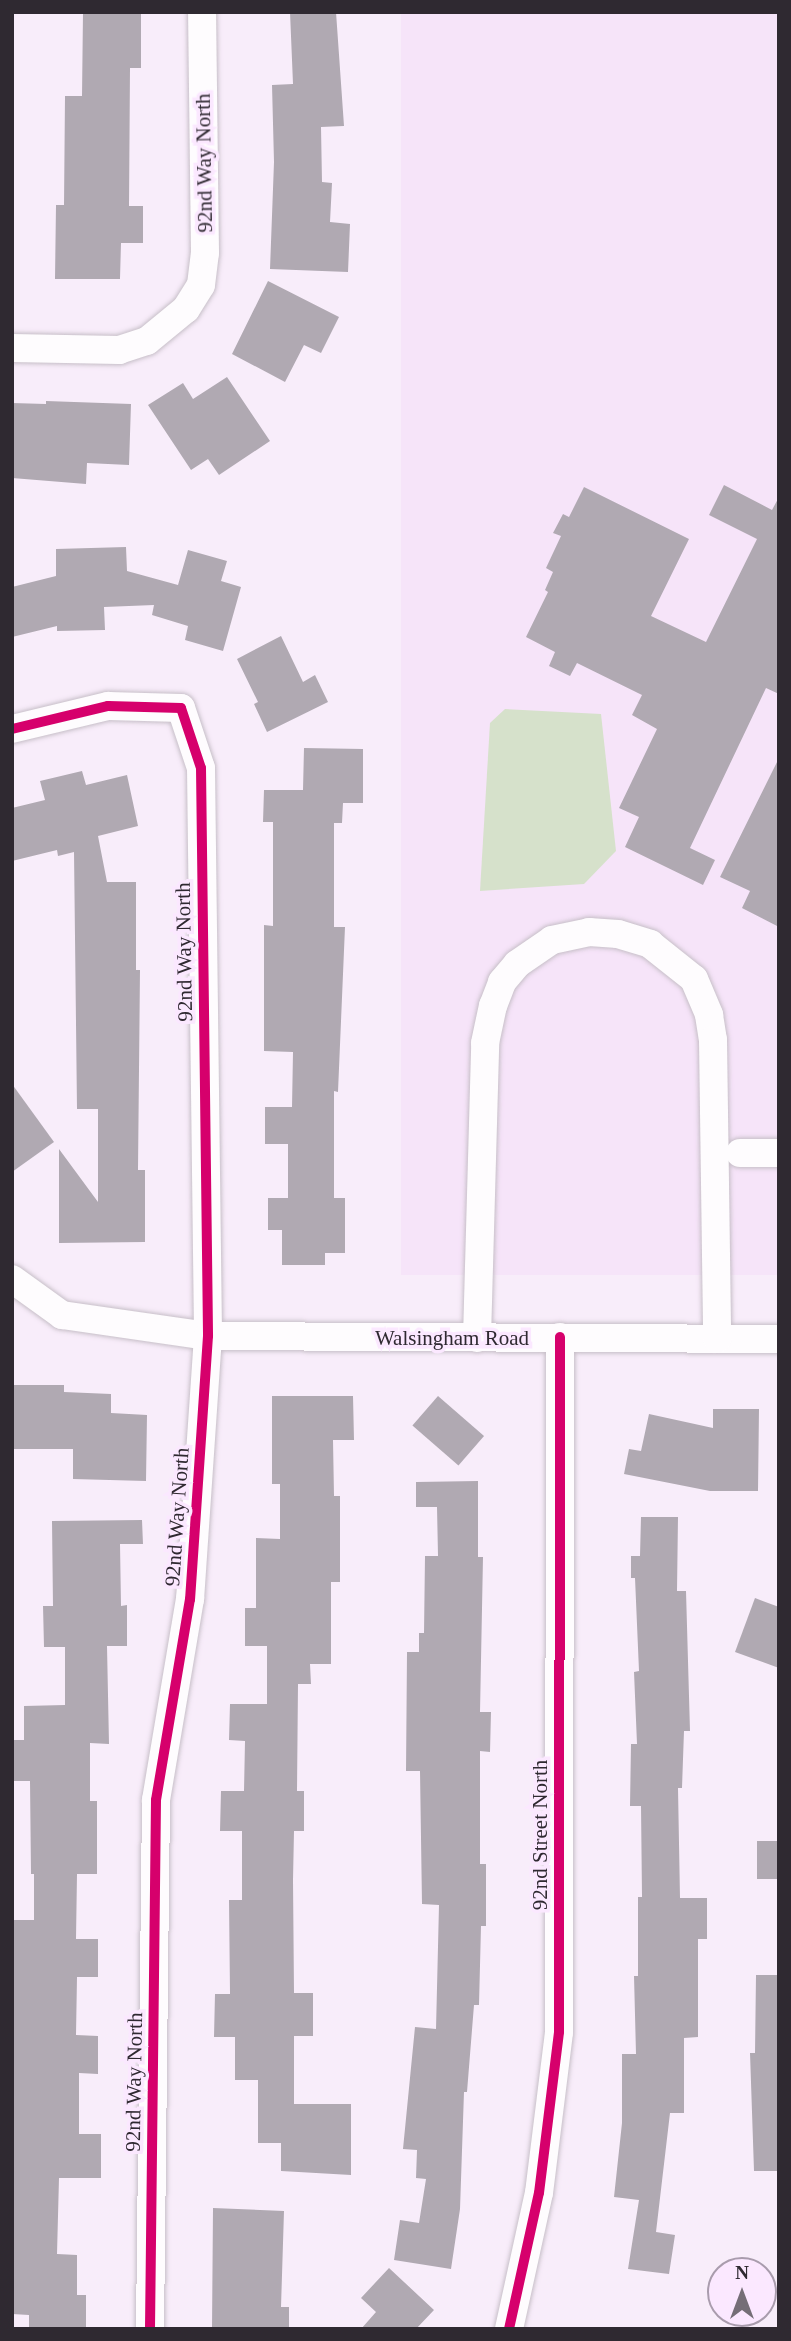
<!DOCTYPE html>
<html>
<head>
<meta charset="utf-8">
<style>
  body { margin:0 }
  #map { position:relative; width:791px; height:2341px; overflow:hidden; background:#f8edfa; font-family:Georgia,serif }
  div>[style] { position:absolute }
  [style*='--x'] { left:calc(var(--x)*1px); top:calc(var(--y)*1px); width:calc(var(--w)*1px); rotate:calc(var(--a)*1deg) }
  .built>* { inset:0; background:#f6e4f9; transform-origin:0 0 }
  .green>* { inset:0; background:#d6e1cb }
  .building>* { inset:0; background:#b0a9b2; transform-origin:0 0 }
  .roads { filter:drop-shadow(0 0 2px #c7bfc8) drop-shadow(0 0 2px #c7bfc8) }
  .minor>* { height:28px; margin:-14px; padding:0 14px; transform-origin:14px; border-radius:14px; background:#fefcfe }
  .cycleway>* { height:10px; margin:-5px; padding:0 5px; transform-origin:5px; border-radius:5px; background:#d6006c }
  span { translate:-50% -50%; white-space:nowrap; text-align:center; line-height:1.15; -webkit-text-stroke:7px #fbe8ff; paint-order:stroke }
  .street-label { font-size:21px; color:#2f2931 }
  .frame { position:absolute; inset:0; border:14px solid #2f2931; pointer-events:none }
  .north { position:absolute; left:707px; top:2257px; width:70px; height:70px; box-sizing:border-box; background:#fbe8ff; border:2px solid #a99cad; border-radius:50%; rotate:0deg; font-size:19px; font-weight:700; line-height:28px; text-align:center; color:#2f2931 }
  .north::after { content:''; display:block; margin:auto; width:24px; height:32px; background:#756e77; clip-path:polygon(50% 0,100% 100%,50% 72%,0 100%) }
</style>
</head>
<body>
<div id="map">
  <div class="built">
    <i style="left:401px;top:12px;width:378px;height:1263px"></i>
  </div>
  <div class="green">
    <i style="clip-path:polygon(505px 709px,601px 714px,616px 851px,584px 884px,480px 891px,490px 723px)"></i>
  </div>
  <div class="building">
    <i style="clip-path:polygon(83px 12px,141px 12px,141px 68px,130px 68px,129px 206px,143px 206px,143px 243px,121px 243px,120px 279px,55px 279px,56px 205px,64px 205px,65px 96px,82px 96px)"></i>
    <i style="clip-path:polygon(290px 12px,336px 12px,344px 126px,321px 127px,322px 182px,332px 183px,330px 222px,350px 224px,348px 272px,270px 269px,274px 162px,272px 85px,293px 84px)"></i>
    <i style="clip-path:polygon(268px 281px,339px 317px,321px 353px,304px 345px,285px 382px,232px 354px)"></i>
    <i style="clip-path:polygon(227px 377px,270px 441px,219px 475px,208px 459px,191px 470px,148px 405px,183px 383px,193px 399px)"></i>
    <i style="clip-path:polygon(46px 401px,131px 404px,129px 465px,87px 463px,86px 484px,12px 478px,12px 403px,46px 404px)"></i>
    <i style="clip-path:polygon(724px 485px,772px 510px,779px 497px,779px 694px,766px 688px,690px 848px,715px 860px,703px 885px,625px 847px,639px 817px,619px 808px,657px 729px,632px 715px,642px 695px,577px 663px,570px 676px,549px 666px,555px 652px,526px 637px,548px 592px,545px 590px,553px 572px,546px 568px,561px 536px,553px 533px,563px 514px,569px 517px,584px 487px,689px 539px,651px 616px,706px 642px,757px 539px,709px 515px)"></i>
    <i style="clip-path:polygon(126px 547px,127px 571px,178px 585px,188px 550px,227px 561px,221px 581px,241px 587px,223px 651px,185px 640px,188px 626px,152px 615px,154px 605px,104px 607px,105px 630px,57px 631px,57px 626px,12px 637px,12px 587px,56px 576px,56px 549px)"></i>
    <i style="clip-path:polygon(281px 636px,303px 682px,315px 675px,328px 702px,267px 732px,254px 704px,258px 702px,237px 659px)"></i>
    <i style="clip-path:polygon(304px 748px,363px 749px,363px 803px,343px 803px,342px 823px,334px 823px,334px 927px,345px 927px,338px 1092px,334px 1091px,334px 1198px,345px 1198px,345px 1253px,325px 1253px,325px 1265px,282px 1265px,282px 1230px,268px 1230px,268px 1198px,288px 1198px,288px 1144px,265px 1144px,265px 1107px,292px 1107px,293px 1052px,264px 1051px,264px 925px,273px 926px,273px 822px,263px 822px,264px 790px,303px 790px)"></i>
    <i style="clip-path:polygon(779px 758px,779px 927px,742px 908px,750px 891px,720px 877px)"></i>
    <i style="clip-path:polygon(82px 771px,86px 785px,127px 775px,138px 826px,98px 836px,107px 882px,136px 882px,136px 970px,140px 970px,138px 1170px,145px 1170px,145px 1242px,59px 1243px,59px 1149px,98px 1202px,98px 1109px,77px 1109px,74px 852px,58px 856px,57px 850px,12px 861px,12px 808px,45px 800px,40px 781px)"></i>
    <i style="clip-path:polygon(12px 1084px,54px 1142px,12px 1172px)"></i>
    <i style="clip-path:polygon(12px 1385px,64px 1385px,64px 1392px,111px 1394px,111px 1413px,147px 1415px,146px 1481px,73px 1479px,73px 1449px,12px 1449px)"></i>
    <i style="clip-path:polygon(272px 1396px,353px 1396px,354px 1440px,333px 1440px,334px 1496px,340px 1496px,340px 1582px,331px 1582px,331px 1664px,310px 1664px,311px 1684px,298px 1684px,297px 1791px,304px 1791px,304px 1831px,294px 1831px,293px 1880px,294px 1993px,313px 1993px,313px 2036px,294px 2036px,294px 2104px,351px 2104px,351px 2175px,281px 2171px,281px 2143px,258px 2143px,258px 2080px,235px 2080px,235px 2037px,214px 2037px,215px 1994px,230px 1994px,229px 1900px,242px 1900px,242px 1831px,220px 1831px,221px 1791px,244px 1791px,245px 1741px,229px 1740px,230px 1704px,267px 1704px,267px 1646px,245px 1646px,245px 1608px,256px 1608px,256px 1538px,280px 1539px,280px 1484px,272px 1484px)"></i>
    <i style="left:438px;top:1396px;width:61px;height:39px;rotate:41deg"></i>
    <i style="clip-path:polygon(713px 1409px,759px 1409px,758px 1491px,710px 1491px,624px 1474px,629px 1449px,641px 1451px,649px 1414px,713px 1428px)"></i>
    <i style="clip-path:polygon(478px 1481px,478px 1557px,483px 1557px,480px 1712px,491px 1712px,490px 1752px,480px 1751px,480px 1864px,486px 1864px,486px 1926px,481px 1926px,479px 2005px,474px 2005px,467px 2092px,464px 2092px,460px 2209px,451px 2269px,394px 2260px,400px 2220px,419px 2223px,426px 2179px,416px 2178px,417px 2150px,403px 2149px,415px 2027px,436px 2029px,439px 1905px,422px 1904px,420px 1771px,406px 1771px,407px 1652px,419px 1652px,419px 1633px,424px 1633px,425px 1556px,438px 1556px,437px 1507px,416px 1507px,416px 1482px)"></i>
    <i style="clip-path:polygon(641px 1517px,678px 1517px,677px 1591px,686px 1591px,690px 1731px,684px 1731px,682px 1788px,678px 1788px,680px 1898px,707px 1898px,707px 1939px,698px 1939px,698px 2037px,684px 2038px,684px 2113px,670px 2113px,656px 2232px,675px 2235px,669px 2274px,628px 2269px,639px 2200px,614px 2197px,622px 2123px,622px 2054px,636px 2054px,634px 1976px,638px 1976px,638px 1897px,642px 1897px,641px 1806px,630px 1806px,631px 1744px,637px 1744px,634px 1672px,639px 1671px,635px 1578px,631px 1578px,631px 1556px,640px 1556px)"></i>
    <i style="clip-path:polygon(142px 1520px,143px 1544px,120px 1544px,121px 1606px,127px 1605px,127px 1646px,107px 1646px,109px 1744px,90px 1743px,90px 1801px,97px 1801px,97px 1874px,77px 1874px,76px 1939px,98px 1939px,98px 1977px,77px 1977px,76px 2035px,98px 2036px,98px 2074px,79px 2073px,79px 2134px,101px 2134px,101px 2178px,59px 2178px,57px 2254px,77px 2255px,77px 2295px,86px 2295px,86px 2329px,29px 2329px,29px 2315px,12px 2314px,13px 1920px,34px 1920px,34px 1874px,31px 1874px,30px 1781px,12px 1781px,12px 1740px,24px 1740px,24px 1706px,65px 1705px,65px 1647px,44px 1647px,43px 1606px,53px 1606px,52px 1521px)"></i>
    <i style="clip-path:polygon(755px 1598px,779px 1607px,779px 1668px,735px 1652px)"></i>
    <i style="left:757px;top:1841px;width:22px;height:38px"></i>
    <i style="clip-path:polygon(756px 1975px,779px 1975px,779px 2171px,754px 2171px,750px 2053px,755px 2053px)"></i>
    <i style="clip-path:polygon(213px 2208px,284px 2211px,281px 2307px,289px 2307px,289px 2329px,212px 2329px)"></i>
    <i style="clip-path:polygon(389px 2268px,434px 2310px,416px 2329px,361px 2329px,376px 2312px,361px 2298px)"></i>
  </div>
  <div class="roads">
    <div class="minor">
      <i style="--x:12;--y:348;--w:107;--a:1.1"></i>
      <i style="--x:119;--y:350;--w:29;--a:-18"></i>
      <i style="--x:147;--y:341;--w:50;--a:-39.4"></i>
      <i style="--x:186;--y:309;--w:28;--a:-58"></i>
      <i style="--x:201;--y:285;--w:32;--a:-83"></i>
      <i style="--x:205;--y:253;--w:241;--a:-90.7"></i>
      <i style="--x:12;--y:729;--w:99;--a:-13.5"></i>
      <i style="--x:108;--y:706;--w:73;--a:1.6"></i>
      <i style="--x:181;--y:708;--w:63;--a:71.6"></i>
      <i style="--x:201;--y:768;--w:568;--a:89.29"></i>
      <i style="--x:208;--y:1336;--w:264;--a:93.9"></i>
      <i style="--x:190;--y:1599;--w:204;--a:99.6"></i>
      <i style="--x:156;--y:1800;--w:529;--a:90.65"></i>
      <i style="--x:740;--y:1153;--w:39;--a:0"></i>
      <i style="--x:12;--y:1279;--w:62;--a:35.8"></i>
      <i style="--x:62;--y:1315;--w:148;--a:8.2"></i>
      <i style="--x:208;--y:1336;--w:571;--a:0.3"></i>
      <i style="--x:477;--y:1338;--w:295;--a:-88.4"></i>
      <i style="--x:485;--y:1043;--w:38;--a:-78"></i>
      <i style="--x:493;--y:1006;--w:26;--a:-69"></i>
      <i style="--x:502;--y:982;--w:23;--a:-50"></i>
      <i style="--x:517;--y:964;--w:42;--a:-34.4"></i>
      <i style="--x:552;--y:940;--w:38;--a:-12"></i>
      <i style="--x:589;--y:932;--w:29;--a:4"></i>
      <i style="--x:618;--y:934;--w:34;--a:17"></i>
      <i style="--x:650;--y:944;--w:56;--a:38.5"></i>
      <i style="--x:694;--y:979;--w:39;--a:67"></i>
      <i style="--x:709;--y:1015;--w:25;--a:81"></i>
      <i style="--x:713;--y:1040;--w:299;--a:89.2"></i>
      <i style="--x:509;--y:2329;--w:139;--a:-77.6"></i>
      <i style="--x:539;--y:2193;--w:162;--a:-82.9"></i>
      <i style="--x:559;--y:2032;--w:695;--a:-89.92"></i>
    </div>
  </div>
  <div class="cycleway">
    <i style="--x:12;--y:729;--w:99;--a:-13.5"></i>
    <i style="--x:108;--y:706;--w:73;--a:1.6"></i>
    <i style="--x:181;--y:708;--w:63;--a:71.6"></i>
    <i style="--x:201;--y:768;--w:568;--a:89.29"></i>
    <i style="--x:208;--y:1336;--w:264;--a:93.9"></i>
    <i style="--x:190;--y:1599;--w:204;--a:99.6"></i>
    <i style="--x:156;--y:1800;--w:529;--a:90.65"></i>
    <i style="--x:509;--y:2329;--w:139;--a:-77.6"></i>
    <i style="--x:539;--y:2193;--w:162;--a:-82.9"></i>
    <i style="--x:559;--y:2032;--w:695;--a:-89.92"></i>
  </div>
  <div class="street-label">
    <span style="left:204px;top:163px;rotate:-91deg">92nd Way North</span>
    <span style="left:184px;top:952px;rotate:-91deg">92nd Way North</span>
    <span style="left:452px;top:1338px">Walsingham Road</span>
    <span style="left:177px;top:1517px;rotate:-86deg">92nd Way North</span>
    <span style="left:540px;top:1835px;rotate:-90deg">92nd Street North</span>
    <span style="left:134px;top:2082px;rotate:-89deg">92nd Way North</span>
  </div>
  <div class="frame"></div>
  <div class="north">N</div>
</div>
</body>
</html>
